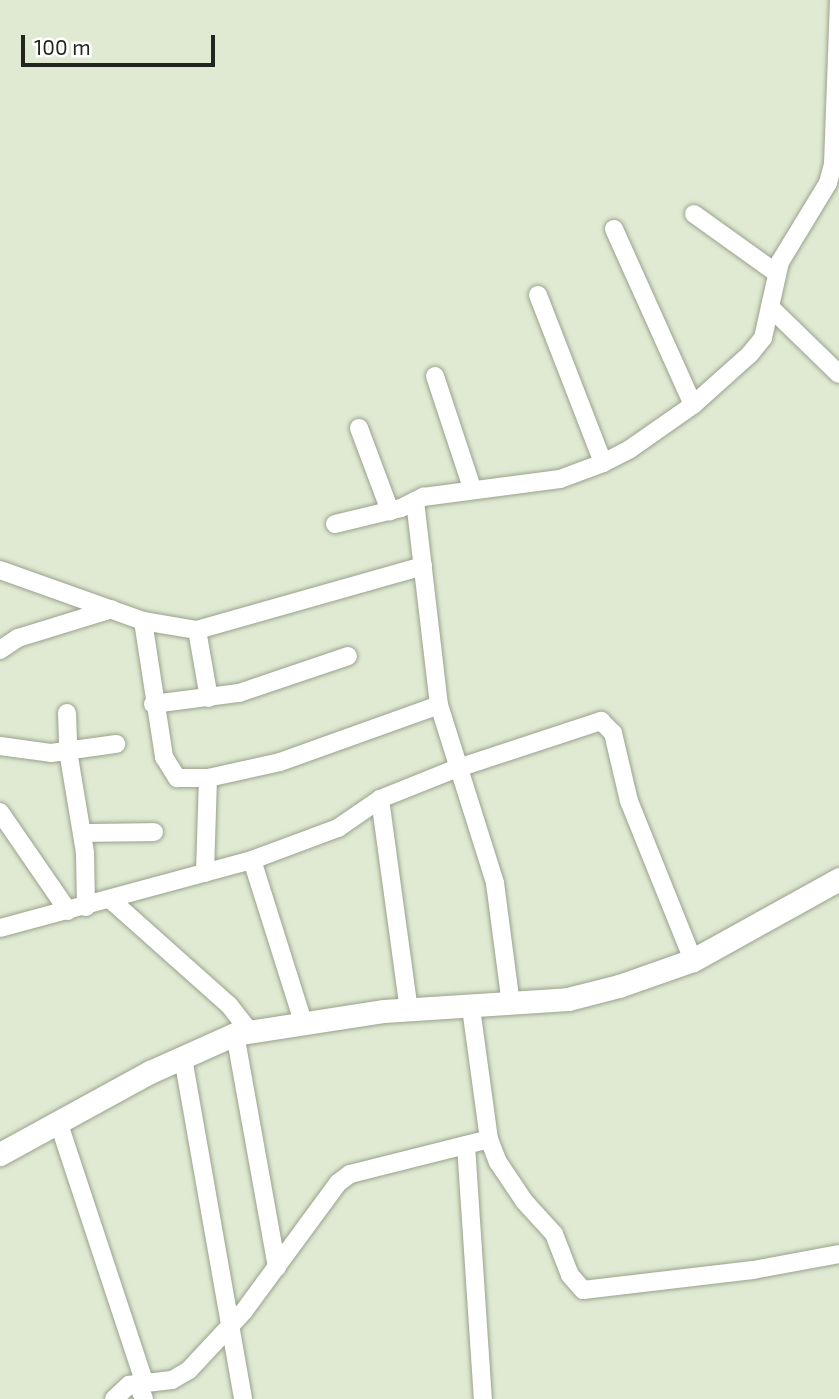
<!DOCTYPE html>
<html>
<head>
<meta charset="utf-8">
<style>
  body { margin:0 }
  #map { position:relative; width:839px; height:1399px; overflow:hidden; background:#e0ead3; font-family:"Exo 2",sans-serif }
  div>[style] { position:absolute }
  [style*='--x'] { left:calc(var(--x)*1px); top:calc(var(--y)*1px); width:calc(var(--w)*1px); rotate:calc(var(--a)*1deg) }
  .roads { filter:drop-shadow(0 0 2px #98a28c) drop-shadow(0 0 2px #98a28c) }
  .minor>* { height:18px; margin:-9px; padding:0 9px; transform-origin:9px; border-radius:9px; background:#fff }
  .major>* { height:23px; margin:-11.5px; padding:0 11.5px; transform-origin:11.5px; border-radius:11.5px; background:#fff }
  span { translate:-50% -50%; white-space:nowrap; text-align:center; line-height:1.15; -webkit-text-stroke:7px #fff; paint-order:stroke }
  .scale { position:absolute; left:21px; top:35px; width:194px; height:32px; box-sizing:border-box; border:4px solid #22261e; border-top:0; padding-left:9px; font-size:21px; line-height:24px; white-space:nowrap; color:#22261e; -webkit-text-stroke:5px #fff; paint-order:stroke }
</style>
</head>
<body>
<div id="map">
  <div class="roads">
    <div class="minor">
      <i style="--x:694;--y:214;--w:100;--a:35.6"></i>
      <i style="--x:614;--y:229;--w:193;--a:65.8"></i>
      <i style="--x:538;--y:295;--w:180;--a:68.8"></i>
      <i style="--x:770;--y:307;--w:96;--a:44.2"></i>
      <i style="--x:435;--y:376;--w:118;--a:71.7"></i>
      <i style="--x:359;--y:428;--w:89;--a:69.5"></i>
      <i style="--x:415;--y:501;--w:205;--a:83.3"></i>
      <i style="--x:439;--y:705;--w:187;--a:72.5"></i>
      <i style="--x:495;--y:883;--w:122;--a:82.5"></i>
      <i style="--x:335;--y:524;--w:68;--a:-13.6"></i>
      <i style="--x:401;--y:508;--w:25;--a:-27"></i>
      <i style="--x:423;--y:497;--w:138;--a:-7.5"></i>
      <i style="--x:560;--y:479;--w:46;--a:-20.4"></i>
      <i style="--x:603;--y:463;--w:30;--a:-27"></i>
      <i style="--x:630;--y:449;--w:77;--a:-34.9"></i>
      <i style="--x:693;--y:405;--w:76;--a:-41.8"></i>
      <i style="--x:750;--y:354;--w:21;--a:-51"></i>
      <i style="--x:763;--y:338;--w:78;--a:-77.4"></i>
      <i style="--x:780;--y:262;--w:92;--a:-58.7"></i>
      <i style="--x:828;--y:183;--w:20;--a:-75"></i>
      <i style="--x:833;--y:164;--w:164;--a:-87.9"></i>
      <i style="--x:0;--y:570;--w:152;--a:19.6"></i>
      <i style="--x:143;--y:621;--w:55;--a:9.5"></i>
      <i style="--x:197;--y:630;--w:235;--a:-15.8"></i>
      <i style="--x:143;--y:621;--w:138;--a:81.2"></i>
      <i style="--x:164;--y:757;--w:25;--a:58"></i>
      <i style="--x:177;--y:778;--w:31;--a:0"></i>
      <i style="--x:208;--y:778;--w:74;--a:-12.5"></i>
      <i style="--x:280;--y:762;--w:169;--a:-19.7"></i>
      <i style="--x:197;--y:630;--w:69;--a:80"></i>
      <i style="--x:0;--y:650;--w:22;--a:-34"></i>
      <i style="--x:18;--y:638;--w:98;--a:-17.1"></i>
      <i style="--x:153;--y:704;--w:87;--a:-7.3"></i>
      <i style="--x:239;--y:693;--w:115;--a:-18.7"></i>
      <i style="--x:67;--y:713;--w:38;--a:88"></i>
      <i style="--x:68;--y:751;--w:103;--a:80.5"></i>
      <i style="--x:85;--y:853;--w:54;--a:88.9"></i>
      <i style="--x:0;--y:746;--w:51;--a:7.8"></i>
      <i style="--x:51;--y:753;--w:66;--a:-7.9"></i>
      <i style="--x:380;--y:799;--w:214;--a:82.2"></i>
      <i style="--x:0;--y:812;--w:120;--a:55.5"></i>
      <i style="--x:83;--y:833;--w:71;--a:-0.8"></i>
      <i style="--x:252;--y:860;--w:170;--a:72.5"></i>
      <i style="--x:205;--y:873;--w:95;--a:-88.2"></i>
      <i style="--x:111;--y:900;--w:158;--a:41.7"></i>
      <i style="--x:229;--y:1005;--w:33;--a:52"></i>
      <i style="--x:0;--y:928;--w:261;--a:-15.1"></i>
      <i style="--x:252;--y:860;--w:92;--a:-20.4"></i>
      <i style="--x:338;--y:828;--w:51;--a:-34.6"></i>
      <i style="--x:380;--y:799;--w:81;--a:-21.8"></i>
      <i style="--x:455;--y:769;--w:154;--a:-18.2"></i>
      <i style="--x:601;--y:721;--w:17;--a:45"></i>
      <i style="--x:613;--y:733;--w:70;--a:76.8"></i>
      <i style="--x:629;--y:801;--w:171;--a:68.1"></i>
      <i style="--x:471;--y:1008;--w:132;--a:82.2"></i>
      <i style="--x:489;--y:1139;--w:25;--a:69"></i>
      <i style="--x:498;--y:1162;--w:47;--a:56.3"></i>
      <i style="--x:524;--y:1201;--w:45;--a:47.7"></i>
      <i style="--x:554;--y:1234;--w:44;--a:68.7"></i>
      <i style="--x:570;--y:1275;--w:20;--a:49"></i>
      <i style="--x:583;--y:1290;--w:171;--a:-6.7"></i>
      <i style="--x:753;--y:1270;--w:87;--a:-10.5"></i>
      <i style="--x:235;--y:1034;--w:237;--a:79.8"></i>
      <i style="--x:183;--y:1058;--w:346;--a:80"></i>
      <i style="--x:58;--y:1121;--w:274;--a:71.7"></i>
      <i style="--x:466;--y:1145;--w:255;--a:86.2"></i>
      <i style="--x:137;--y:1383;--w:17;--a:66"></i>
      <i style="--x:114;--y:1399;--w:21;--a:-43"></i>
      <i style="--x:129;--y:1385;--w:43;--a:-6.6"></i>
      <i style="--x:172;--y:1380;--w:20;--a:-30"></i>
      <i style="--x:189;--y:1370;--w:81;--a:-47"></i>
      <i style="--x:244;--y:1311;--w:159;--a:-53.7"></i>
      <i style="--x:338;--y:1183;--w:15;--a:-37"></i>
      <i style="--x:350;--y:1174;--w:143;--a:-14.1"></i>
    </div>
    <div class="major">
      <i style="--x:0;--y:1154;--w:171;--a:-28.7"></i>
      <i style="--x:150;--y:1072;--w:93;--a:-24.1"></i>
      <i style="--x:235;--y:1034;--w:151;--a:-8.8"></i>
      <i style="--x:384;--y:1011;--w:184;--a:-3.7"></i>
      <i style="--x:568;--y:999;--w:53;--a:-14.3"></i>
      <i style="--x:619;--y:986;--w:78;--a:-19.4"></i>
      <i style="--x:693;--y:960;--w:167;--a:-29"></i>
    </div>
  </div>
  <div class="scale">100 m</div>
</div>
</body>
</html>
